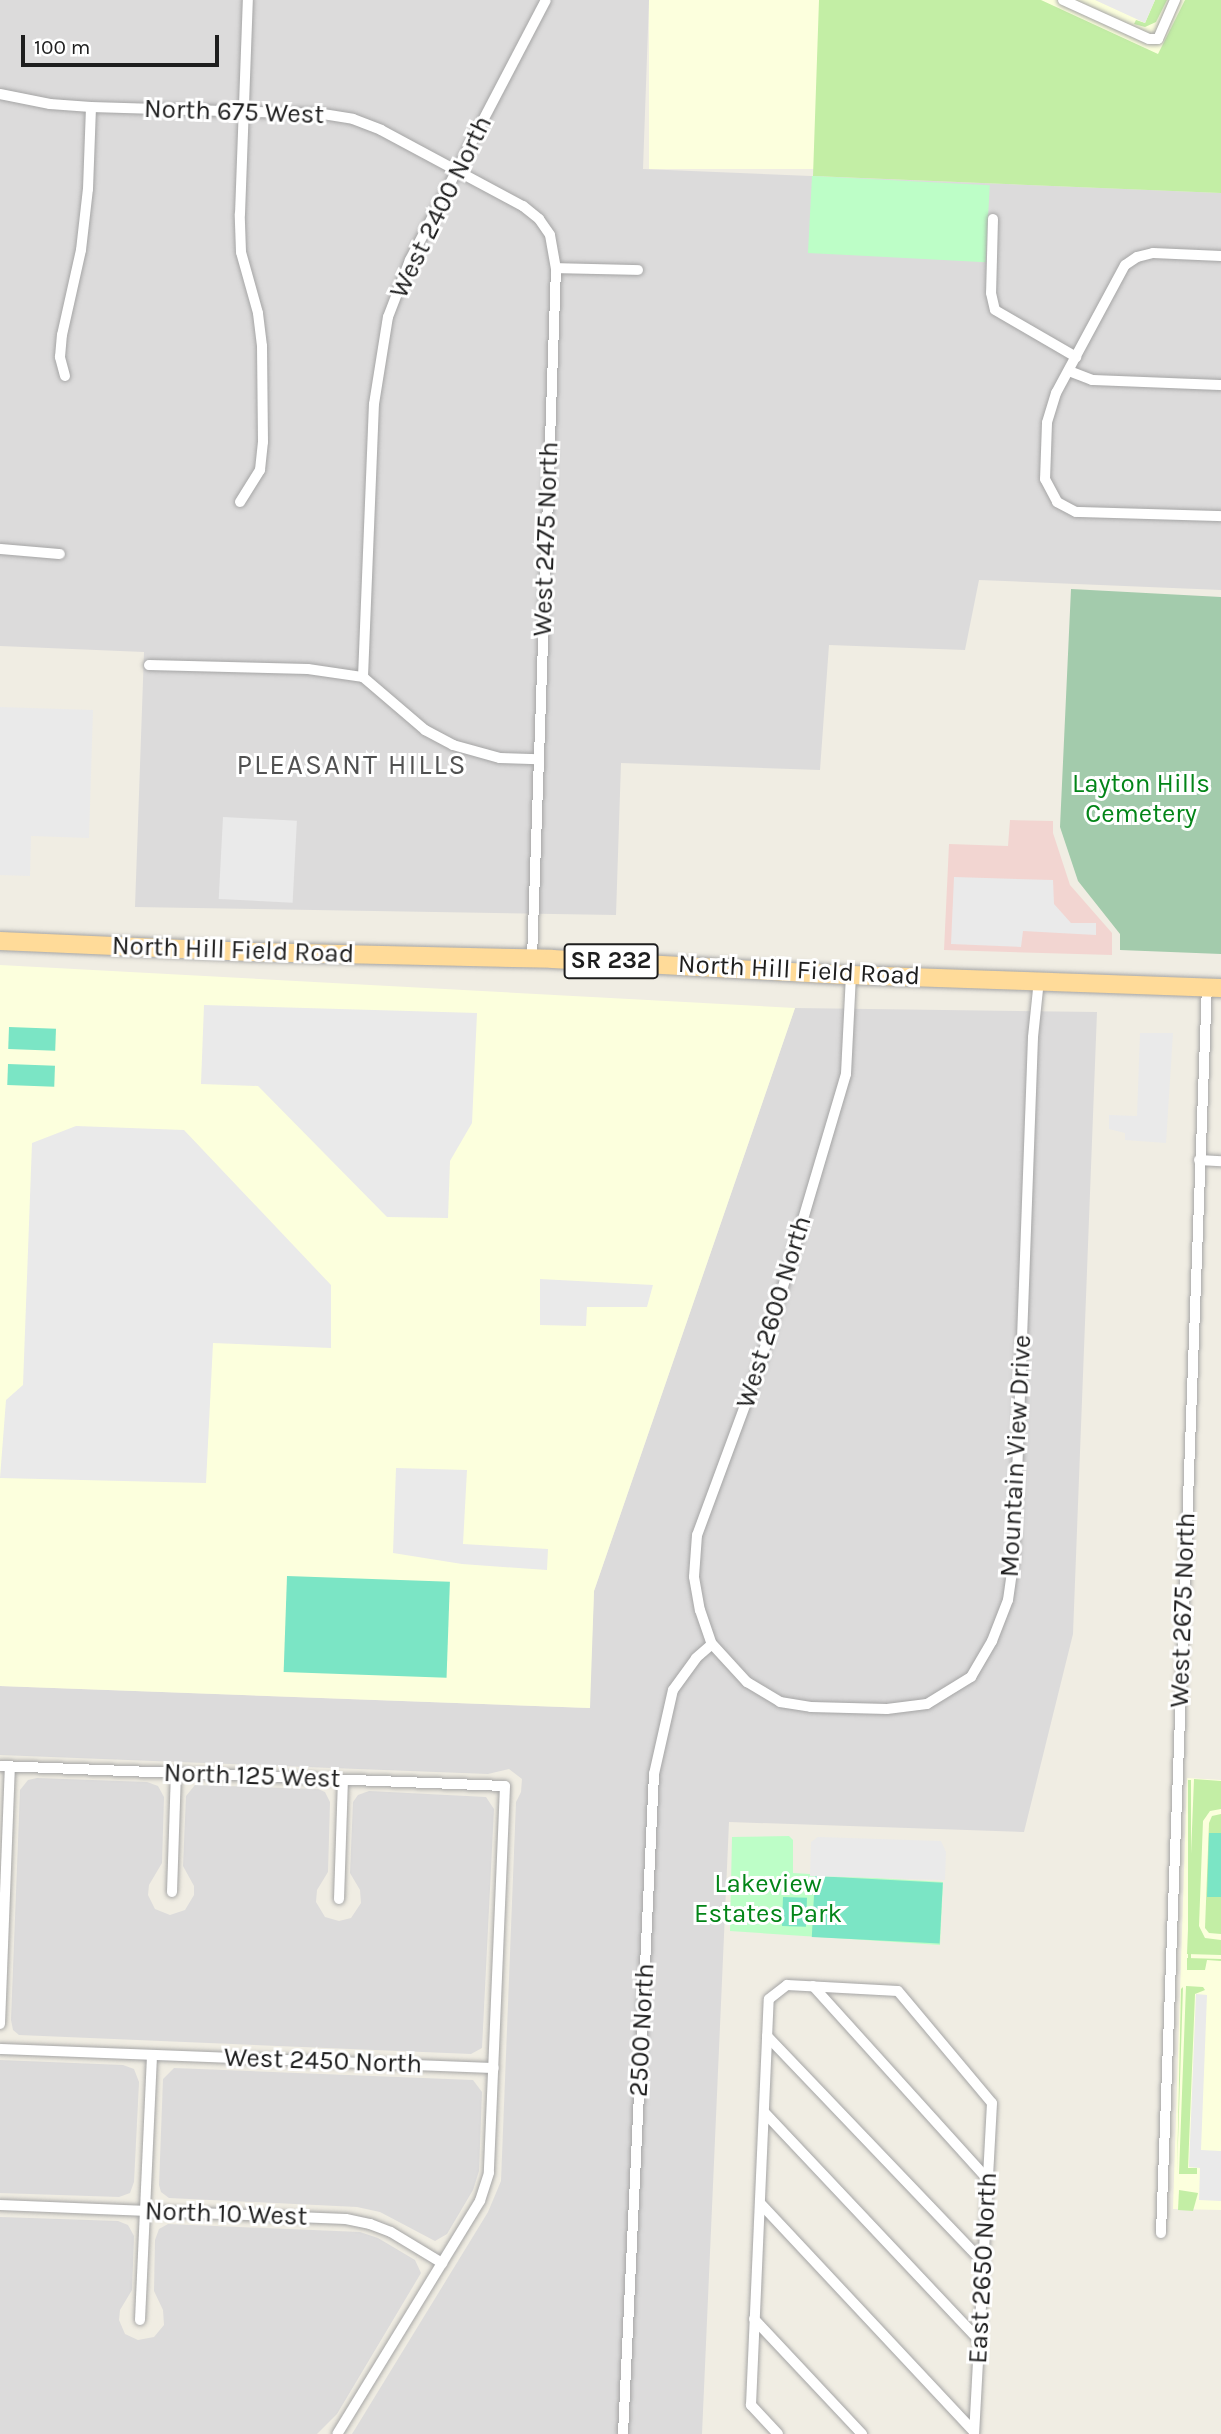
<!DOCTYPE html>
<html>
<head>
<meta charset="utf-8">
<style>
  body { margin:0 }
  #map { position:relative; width:1221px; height:2434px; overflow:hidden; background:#f0ede3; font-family:Karla,sans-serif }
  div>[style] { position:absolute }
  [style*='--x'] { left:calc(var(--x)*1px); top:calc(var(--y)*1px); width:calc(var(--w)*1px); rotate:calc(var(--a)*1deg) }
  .residential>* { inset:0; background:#dcdbdb }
  .commercial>* { inset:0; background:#f2d5d1 }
  .education>* { inset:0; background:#fcffdd; transform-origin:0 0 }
  .grass>* { inset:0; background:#c3eea5; transform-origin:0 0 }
  .cemetery>* { inset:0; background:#a3cbac }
  .park>* { inset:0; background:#bdfec7; transform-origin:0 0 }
  .pitch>* { inset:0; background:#7be5c5; transform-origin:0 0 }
  .parking>* { inset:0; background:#eaeaea; transform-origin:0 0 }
  .roads { filter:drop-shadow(0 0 2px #a5a5a5) drop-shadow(0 0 2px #a5a5a5) }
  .street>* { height:10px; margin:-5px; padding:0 5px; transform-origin:5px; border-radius:5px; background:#fff }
  .primary>* { height:18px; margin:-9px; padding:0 9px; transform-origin:9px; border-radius:9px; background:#ffdb99 }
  span { translate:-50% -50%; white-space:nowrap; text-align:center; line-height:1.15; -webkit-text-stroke:6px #fff; paint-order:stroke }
  .shield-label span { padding:2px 5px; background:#fff; border:2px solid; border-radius:5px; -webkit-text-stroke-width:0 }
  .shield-label { font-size:24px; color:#1e1e1e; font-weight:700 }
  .street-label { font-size:26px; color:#1e1e1e }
  .park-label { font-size:26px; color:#038518 }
  .neighbourhood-label { font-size:28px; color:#515151; letter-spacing:2px }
  .scale { position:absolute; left:21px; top:35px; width:198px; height:32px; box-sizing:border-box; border:4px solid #1e1e1e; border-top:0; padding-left:9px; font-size:21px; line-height:24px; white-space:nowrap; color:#1e1e1e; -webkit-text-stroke:5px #fff; paint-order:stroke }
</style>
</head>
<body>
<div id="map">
  <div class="residential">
    <i style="clip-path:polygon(0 0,649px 0,643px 169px,1221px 193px,1221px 590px,979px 580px,965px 650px,829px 645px,820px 770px,621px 763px,616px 915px,135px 907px,144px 652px,0 646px)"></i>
    <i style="clip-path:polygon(795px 1008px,1097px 1012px,1073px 1634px,1024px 1832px,729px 1822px,702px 2434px,352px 2434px,488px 2212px,501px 2181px,516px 1802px,521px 1792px,522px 1779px,509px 1769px,488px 1774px,0 1755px,0 1686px,589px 1708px,594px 1591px)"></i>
    <i style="clip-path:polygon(37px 1778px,147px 1782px,158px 1786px,164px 1797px,162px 1863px,149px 1885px,148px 1895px,155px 1909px,170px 1915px,185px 1910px,194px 1895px,194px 1886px,183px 1866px,186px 1796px,195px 1785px,318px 1789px,325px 1792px,330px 1802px,328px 1872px,317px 1890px,316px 1902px,325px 1917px,339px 1921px,351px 1918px,361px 1903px,360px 1890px,350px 1873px,353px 1802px,358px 1795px,369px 1791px,486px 1797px,494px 1809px,482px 2048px,471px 2054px,19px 2035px,13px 2030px,11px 2020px,20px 1790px,28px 1780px)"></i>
    <i style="clip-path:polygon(0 2060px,123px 2065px,134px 2069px,139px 2082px,134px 2182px,130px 2193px,119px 2197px,0 2193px)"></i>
    <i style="clip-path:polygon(174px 2068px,473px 2080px,482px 2092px,479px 2171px,473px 2190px,447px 2234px,435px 2241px,380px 2212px,357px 2207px,169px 2198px,161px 2192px,159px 2185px,163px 2079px)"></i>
    <i style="clip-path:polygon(0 2217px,118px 2221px,128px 2225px,134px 2236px,132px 2290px,120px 2310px,119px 2320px,125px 2334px,138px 2340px,154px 2337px,164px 2325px,163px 2310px,154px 2291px,155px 2240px,159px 2229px,168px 2224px,360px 2232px,378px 2238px,415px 2260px,421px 2273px,337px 2414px,317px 2434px,0 2434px)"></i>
  </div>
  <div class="commercial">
    <i style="clip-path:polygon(1010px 820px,1053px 821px,1053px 833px,1070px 885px,1112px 933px,1112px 955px,944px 950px,949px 844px,1008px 846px)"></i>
  </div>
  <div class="education">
    <i style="left:649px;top:0;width:572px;height:169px"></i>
    <i style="clip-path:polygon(0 965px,795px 1008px,594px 1591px,590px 1708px,0 1686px)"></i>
    <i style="clip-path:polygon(1187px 1778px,1221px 1780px,1221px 2210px,1173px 2209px)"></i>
  </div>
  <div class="grass">
    <i style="clip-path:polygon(819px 0,1041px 0,1158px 54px,1185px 0,1221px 0,1221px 193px,813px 176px)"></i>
    <i style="clip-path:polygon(1155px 0,1167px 0,1156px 22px,1145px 27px,1134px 24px,1136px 20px,1145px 23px)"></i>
    <i style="clip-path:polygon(1194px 1779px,1221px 1781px,1221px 1809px,1210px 1811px,1203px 1821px,1199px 1926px,1205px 1938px,1221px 1940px,1221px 1955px,1187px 1954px)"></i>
    <i style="left:1188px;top:1780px;width:3px;height:187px"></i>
    <i style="clip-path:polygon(1221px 1814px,1221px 1934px,1209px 1933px,1205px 1928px,1209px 1823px,1212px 1816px)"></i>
    <i style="clip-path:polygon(1187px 1958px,1221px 1959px,1221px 1961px,1207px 1960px,1205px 1970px,1187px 1970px)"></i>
    <i style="clip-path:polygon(1186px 1986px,1203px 1987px,1205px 1990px,1195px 1994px,1188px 2168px,1197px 2168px,1197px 2174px,1179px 2174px)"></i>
    <i style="clip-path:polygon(1183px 1987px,1177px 2173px,1181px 1989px)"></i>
    <i style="clip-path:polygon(1179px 2190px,1198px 2193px,1193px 2211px,1178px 2210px)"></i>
  </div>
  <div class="cemetery">
    <i style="clip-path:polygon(1071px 589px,1221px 597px,1221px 954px,1120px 950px,1120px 934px,1078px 881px,1060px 827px)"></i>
  </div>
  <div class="park">
    <i style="left:812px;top:176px;width:178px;height:77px;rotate:3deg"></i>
    <i style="clip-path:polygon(789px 1836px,793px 1840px,793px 1873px,943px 1882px,940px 1945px,730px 1931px,732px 1837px)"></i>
  </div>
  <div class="pitch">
    <i style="left:9px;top:1027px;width:47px;height:22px;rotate:2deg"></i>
    <i style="left:8px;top:1064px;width:47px;height:21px;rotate:2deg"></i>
    <i style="left:287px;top:1576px;width:163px;height:96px;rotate:2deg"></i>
    <i style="clip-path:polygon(1209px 1833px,1221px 1833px,1221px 1897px,1207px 1897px)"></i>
    <i style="left:815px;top:1876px;width:128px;height:61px;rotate:3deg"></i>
    <i style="left:783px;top:1897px;width:24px;height:29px;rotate:2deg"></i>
  </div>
  <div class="parking">
    <i style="clip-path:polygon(1095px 0,1155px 0,1145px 23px)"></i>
    <i style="clip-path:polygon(0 707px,93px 710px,89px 838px,31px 836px,30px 876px,0 875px)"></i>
    <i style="left:223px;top:817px;width:74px;height:82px;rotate:3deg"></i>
    <i style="clip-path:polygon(954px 877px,1053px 880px,1054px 904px,1071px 923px,1096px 923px,1096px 935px,1023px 931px,1021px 947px,951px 944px)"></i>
    <i style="clip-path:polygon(204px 1005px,477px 1013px,472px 1123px,450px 1161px,448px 1218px,387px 1217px,258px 1086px,201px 1084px)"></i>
    <i style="clip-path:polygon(1140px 1033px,1173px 1033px,1166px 1143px,1125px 1140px,1125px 1133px,1109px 1129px,1109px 1115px,1137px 1116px)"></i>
    <i style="clip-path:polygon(76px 1126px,184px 1130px,331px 1285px,331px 1348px,213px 1343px,206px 1483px,0 1478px,6px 1400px,23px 1385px,32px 1143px)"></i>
    <i style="clip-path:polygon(540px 1279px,653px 1285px,647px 1307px,587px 1307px,586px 1326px,540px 1325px)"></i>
    <i style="clip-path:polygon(396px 1468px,467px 1470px,463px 1544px,548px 1549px,547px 1570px,462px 1564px,393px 1553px)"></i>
    <i style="clip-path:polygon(818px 1837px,941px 1841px,946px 1852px,945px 1880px,810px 1876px,811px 1842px)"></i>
    <i style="clip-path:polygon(1196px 1994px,1207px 1995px,1201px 2150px,1221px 2151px,1221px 2201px,1199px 2200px,1200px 2168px,1189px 2167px)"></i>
  </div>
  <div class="roads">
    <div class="street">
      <i style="--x:1063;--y:0;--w:94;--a:24.4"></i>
      <i style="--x:1149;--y:39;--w:9;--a:0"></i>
      <i style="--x:1158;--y:39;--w:43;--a:-66.4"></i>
      <i style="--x:0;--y:94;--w:51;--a:11.3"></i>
      <i style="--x:50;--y:104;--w:41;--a:4.2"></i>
      <i style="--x:91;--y:107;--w:232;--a:1.7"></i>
      <i style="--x:323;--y:114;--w:30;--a:9"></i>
      <i style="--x:353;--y:119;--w:30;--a:21"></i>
      <i style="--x:381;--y:130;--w:161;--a:28.2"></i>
      <i style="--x:523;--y:206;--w:21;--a:39"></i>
      <i style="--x:539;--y:219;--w:19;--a:55"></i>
      <i style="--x:550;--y:235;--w:34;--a:80"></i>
      <i style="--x:556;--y:268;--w:691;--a:91.99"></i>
      <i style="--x:993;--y:219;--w:74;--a:91.5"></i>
      <i style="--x:991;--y:293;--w:17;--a:77"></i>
      <i style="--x:995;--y:310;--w:94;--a:30.1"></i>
      <i style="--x:1221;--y:256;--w:68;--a:-177.5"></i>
      <i style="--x:1153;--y:253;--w:16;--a:166"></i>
      <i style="--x:1137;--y:257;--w:14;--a:146"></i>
      <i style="--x:1125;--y:265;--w:145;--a:118.3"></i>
      <i style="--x:1056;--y:393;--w:31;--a:107"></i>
      <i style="--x:1047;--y:423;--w:56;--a:92"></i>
      <i style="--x:1045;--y:479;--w:26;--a:62"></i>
      <i style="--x:1057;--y:502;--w:21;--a:28"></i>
      <i style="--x:1076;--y:512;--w:145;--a:1.6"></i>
      <i style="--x:556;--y:268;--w:82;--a:1.4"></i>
      <i style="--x:1069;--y:371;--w:25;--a:21"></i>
      <i style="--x:1092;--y:380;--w:129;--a:2.2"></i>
      <i style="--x:65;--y:376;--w:20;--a:-105"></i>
      <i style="--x:60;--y:357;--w:22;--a:-85"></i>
      <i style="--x:62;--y:335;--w:87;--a:-77.4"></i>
      <i style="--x:81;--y:250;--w:61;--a:-83.5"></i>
      <i style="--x:88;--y:189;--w:82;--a:-87.9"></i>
      <i style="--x:240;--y:502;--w:38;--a:-58"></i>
      <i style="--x:260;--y:470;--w:28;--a:-84"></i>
      <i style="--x:263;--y:442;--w:96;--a:-90.6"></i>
      <i style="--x:262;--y:346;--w:33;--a:-97"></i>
      <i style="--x:258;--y:313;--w:63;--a:-105.6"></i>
      <i style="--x:241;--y:252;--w:38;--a:-92"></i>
      <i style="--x:240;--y:214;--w:214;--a:-87.9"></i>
      <i style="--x:0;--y:549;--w:60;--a:4.8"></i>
      <i style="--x:149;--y:665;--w:159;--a:1.4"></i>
      <i style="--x:308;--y:669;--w:56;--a:8.3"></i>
      <i style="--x:363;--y:677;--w:82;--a:40.5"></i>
      <i style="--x:425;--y:730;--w:32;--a:28"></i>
      <i style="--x:453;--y:745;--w:49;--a:15.5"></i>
      <i style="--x:500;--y:758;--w:38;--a:2"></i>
      <i style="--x:363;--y:677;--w:273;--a:-87.7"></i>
      <i style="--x:374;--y:404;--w:88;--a:-80.9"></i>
      <i style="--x:388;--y:317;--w:61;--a:-68.9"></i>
      <i style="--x:410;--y:260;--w:293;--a:-62.4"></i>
      <i style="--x:851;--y:975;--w:99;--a:92.9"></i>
      <i style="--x:846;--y:1074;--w:303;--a:106.5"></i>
      <i style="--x:760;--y:1365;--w:181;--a:110.3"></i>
      <i style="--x:697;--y:1535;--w:42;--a:94.1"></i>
      <i style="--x:694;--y:1577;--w:34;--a:80"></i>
      <i style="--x:700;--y:1610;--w:36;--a:71"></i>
      <i style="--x:712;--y:1644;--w:52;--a:47.4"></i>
      <i style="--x:747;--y:1682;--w:39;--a:31"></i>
      <i style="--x:780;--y:1702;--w:31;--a:9"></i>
      <i style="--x:811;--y:1707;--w:76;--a:1.5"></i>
      <i style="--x:887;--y:1709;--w:40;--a:-7.1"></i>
      <i style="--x:927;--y:1704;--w:52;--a:-31.5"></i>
      <i style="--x:971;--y:1677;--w:42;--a:-59.7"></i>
      <i style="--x:992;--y:1641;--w:44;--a:-68.7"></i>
      <i style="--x:1008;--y:1600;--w:42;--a:-81.9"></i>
      <i style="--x:1014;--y:1558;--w:521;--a:-87.91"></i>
      <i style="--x:1033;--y:1037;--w:57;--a:-84"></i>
      <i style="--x:1199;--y:1160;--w:22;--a:3"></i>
      <i style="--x:0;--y:1766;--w:505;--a:2.27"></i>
      <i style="--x:505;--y:1786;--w:387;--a:92.4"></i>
      <i style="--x:489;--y:2173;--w:29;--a:108"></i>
      <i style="--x:480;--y:2201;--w:273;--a:121.5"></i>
      <i style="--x:172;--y:1892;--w:120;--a:-88.1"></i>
      <i style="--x:339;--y:1899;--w:119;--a:-88.1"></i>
      <i style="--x:813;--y:1986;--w:261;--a:47.9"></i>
      <i style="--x:0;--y:2024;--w:258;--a:-87.8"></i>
      <i style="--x:767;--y:2036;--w:313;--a:46.3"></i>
      <i style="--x:0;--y:2049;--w:494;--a:2.2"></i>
      <i style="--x:764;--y:2112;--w:313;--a:46.7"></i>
      <i style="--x:760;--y:2203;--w:313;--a:46.9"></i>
      <i style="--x:0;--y:2205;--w:346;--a:2.3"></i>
      <i style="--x:346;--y:2219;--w:25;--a:12"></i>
      <i style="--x:370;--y:2224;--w:22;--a:21"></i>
      <i style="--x:391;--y:2232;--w:60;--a:31.3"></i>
      <i style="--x:1161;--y:2233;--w:1247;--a:-87.89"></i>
      <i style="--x:754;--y:2319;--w:158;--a:46.8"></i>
      <i style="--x:140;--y:2320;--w:265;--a:-87.4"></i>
      <i style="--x:623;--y:2434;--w:661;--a:-87.31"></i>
      <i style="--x:654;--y:1774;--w:86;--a:-77.3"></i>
      <i style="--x:673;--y:1690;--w:39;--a:-54"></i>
      <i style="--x:696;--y:1658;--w:21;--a:-41"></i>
      <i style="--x:778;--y:2434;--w:40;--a:-133"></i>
      <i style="--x:751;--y:2405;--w:406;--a:-87.5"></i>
      <i style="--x:769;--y:1999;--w:23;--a:-38"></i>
      <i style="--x:787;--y:1985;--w:111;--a:3.1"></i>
      <i style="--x:898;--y:1991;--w:146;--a:50"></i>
      <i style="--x:992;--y:2103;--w:331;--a:93.1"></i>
    </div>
    <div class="primary">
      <i style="--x:0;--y:941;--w:252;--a:2.5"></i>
      <i style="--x:252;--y:952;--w:300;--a:1.3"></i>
      <i style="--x:552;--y:959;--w:299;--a:3.1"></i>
      <i style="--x:851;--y:975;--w:370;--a:2"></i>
    </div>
  </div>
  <div class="shield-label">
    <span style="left:611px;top:961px">SR 232</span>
  </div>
  <div class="street-label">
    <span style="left:234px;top:112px;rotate:2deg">North 675 West</span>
    <span style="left:441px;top:207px;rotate:-64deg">West 2400 North</span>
    <span style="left:546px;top:539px;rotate:-88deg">West 2475 North</span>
    <span style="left:233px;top:950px;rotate:2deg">North Hill Field Road</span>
    <span style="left:799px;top:970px;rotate:3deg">North Hill Field Road</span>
    <span style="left:774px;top:1312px;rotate:-73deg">West 2600 North</span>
    <span style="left:1016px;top:1456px;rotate:-87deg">Mountain View Drive</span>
    <span style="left:1183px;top:1610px;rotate:-88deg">West 2675 North</span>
    <span style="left:252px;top:1776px;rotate:2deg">North 125 West</span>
    <span style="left:642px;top:2030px;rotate:-87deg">2500 North</span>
    <span style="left:323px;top:2061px;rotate:2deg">West 2450 North</span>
    <span style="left:226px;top:2214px;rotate:2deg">North 10 West</span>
    <span style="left:983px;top:2268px;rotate:-87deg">East 2650 North</span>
  </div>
  <div class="park-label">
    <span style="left:1141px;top:799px">Layton Hills<br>Cemetery</span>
    <span style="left:768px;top:1899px">Lakeview<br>Estates Park</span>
  </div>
  <div class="neighbourhood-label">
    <span style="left:352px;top:765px">PLEASANT HILLS</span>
  </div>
  <div class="scale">100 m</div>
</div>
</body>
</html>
